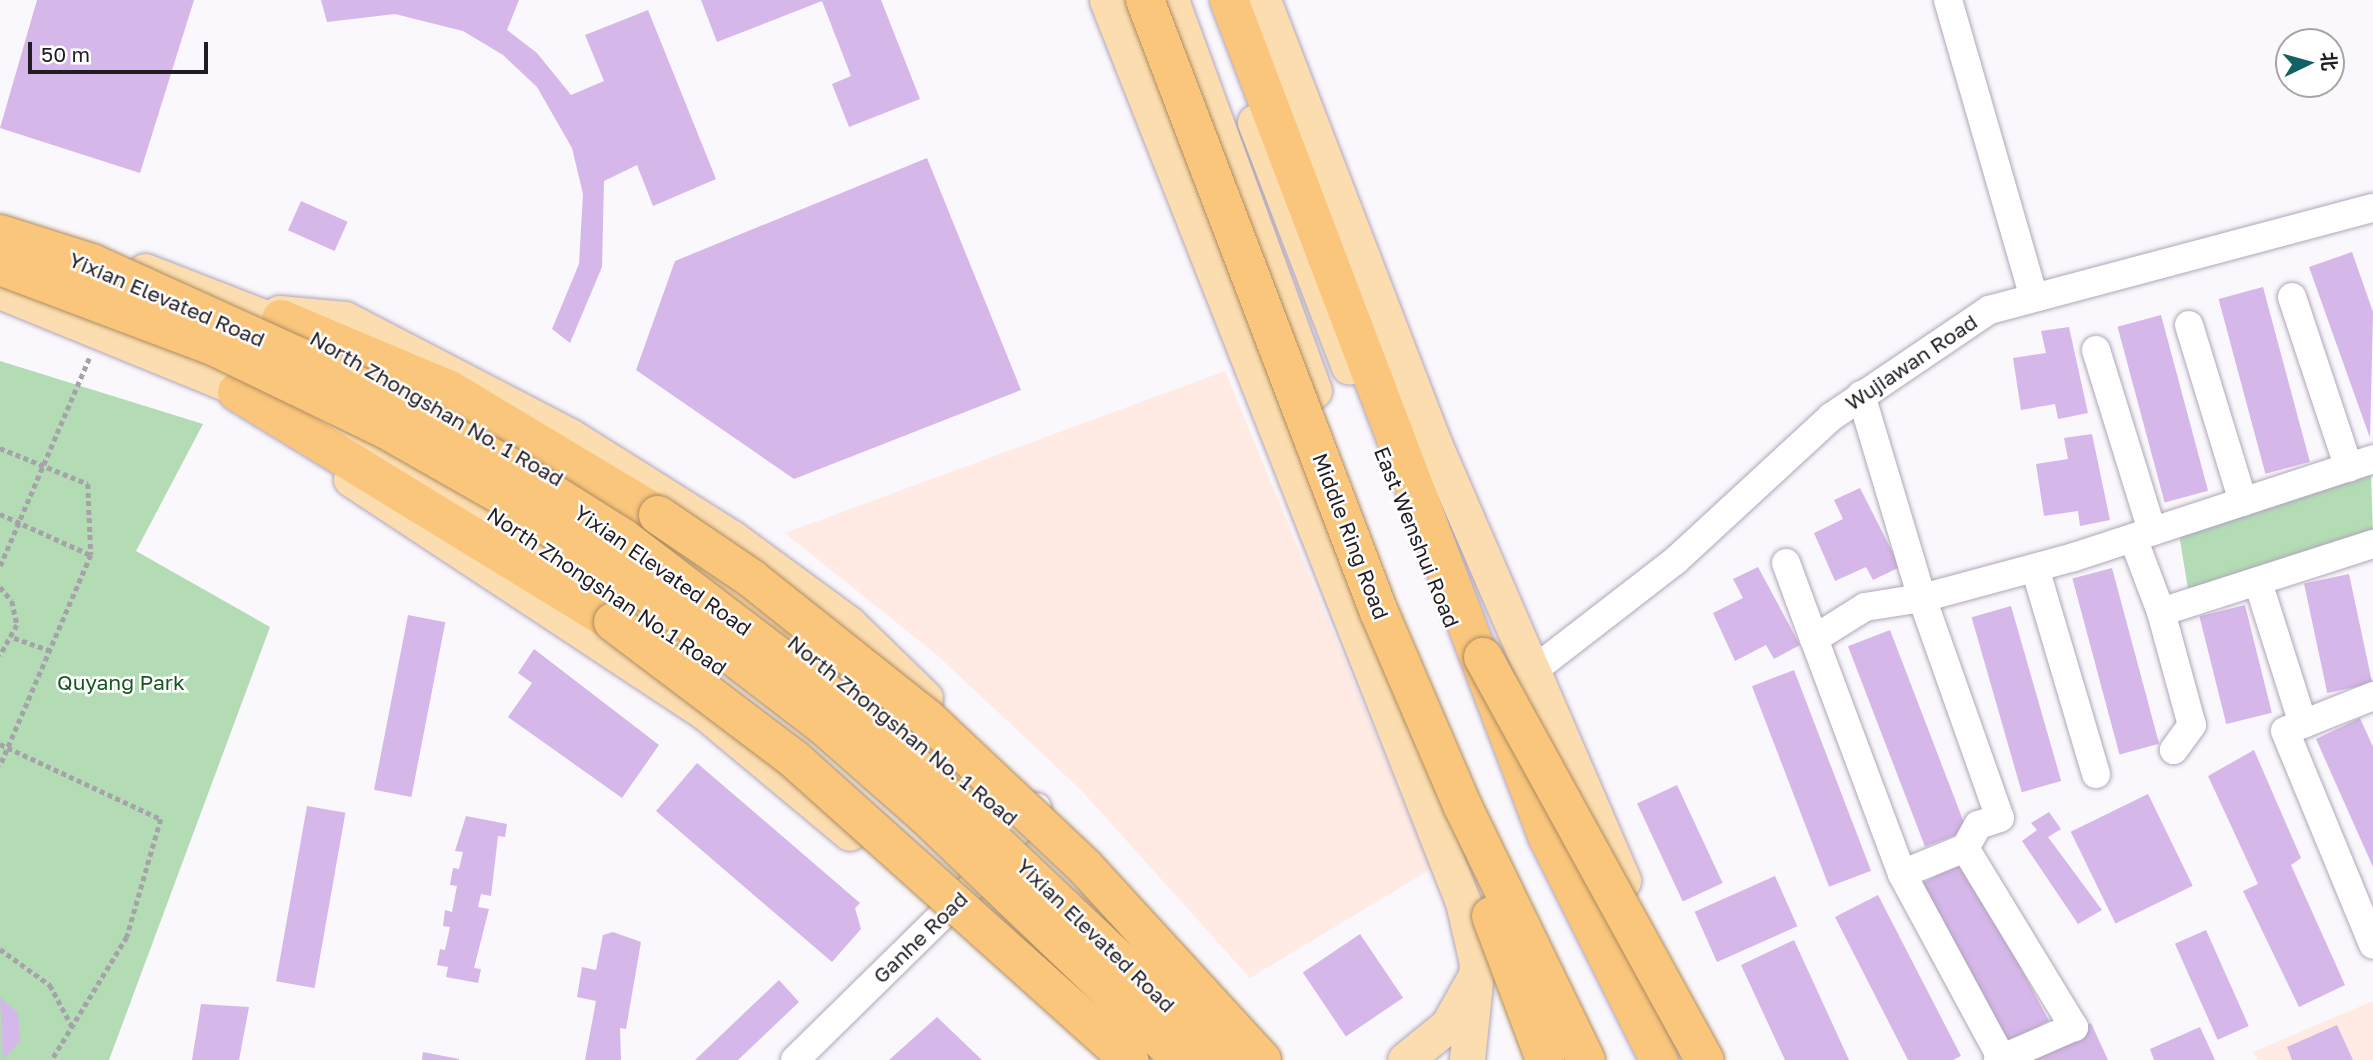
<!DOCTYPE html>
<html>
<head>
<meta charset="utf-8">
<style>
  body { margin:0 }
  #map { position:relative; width:2373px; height:1060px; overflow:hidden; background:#faf8fc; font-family:"Golos Text","Noto Sans SC",sans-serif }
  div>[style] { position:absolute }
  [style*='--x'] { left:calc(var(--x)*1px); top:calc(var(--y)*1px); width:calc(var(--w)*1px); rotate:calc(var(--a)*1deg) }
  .education>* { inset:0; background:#ffeae4 }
  .green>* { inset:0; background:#b3dcb5 }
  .building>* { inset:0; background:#d5b7ea; transform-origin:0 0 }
  .path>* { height:4.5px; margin-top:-2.25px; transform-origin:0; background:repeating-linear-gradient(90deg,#a5a2a8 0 5px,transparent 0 8.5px) }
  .roads { filter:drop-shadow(0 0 2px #b1a5ba) drop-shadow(0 0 2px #b1a5ba) }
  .minor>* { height:28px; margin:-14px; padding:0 14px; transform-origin:14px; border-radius:14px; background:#fff }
  .major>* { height:35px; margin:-17.5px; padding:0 17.5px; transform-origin:17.5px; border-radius:17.5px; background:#fcddb0 }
  .highway>* { height:38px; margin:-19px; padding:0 19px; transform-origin:19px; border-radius:19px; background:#fac67c }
  .bridges { filter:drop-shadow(0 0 2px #ae8b5e) drop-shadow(0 0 2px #ae8b5e) }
  .highway-bridge>* { height:38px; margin:-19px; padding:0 19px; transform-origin:19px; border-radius:19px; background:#fac67c }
  span { translate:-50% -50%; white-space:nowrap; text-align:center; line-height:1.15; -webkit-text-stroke:5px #fff; paint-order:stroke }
  .street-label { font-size:21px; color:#221d25 }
  .park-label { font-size:21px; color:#145721 }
  .north { position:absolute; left:2275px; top:28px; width:70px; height:70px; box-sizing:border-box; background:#fff; border:2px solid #a7a5a8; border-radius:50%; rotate:85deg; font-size:19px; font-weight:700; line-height:28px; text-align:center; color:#221d25 }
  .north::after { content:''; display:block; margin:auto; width:24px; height:32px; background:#116264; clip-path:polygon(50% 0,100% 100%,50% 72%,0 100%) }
  .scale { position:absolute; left:28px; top:42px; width:180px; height:32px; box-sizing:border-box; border:4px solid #221d25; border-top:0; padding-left:9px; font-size:21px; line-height:24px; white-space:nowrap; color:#221d25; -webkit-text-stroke:5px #fff; paint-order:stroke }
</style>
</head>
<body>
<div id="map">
  <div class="education">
    <i style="clip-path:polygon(1225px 371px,1431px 869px,1250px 978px,1081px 790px,937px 655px,785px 533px)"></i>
    <i style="clip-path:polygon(2373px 1001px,2373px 1060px,2257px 1060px,2253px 1052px)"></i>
  </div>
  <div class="green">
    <i style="clip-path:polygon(0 361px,203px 424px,136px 551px,270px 627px,109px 1060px,0 1060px)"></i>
    <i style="clip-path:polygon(2371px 475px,2373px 536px,2189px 595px,2179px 534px)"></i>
  </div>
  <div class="building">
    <i style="clip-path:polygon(37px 0,194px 0,140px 173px,0 128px)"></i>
    <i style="clip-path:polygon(321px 0,519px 0,507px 30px,537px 53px,571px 95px,604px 81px,585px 35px,648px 10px,716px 179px,653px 206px,637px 165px,604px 181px,602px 267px,570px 343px,552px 329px,579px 264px,583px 194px,572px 148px,537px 87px,503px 55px,463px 31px,395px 14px,327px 22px)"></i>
    <i style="clip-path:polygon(701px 0,881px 0,920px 99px,849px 127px,832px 84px,851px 76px,822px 1px,717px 42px)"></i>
    <i style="clip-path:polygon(927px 158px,1021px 390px,794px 479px,636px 370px,675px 261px)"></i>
    <i style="left:301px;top:201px;width:51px;height:32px;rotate:24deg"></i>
    <i style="clip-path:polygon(2352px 252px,2373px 312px,2370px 438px,2309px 267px)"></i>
    <i style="left:2263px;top:287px;width:181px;height:46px;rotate:75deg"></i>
    <i style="left:2161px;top:315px;width:182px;height:45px;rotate:75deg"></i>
    <i style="clip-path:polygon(2069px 327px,2088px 413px,2058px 419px,2055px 404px,2021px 410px,2013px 358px,2046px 353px,2041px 331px)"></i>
    <i style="clip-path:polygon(2092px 434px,2110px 520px,2080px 526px,2078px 511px,2044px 516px,2036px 464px,2068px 459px,2064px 438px)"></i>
    <i style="clip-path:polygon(1860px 488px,1900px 567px,1873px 580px,1866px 567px,1835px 581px,1814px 533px,1843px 519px,1834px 500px)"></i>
    <i style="clip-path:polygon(1758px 567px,1800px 645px,1774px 659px,1766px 645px,1735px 661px,1713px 613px,1743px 598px,1733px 579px)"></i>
    <i style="left:2112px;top:568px;width:182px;height:41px;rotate:75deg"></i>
    <i style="left:2349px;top:574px;width:112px;height:46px;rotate:78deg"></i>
    <i style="left:2245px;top:605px;width:111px;height:47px;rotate:76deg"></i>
    <i style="left:2011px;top:606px;width:182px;height:41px;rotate:74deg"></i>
    <i style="left:408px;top:615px;width:38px;height:178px;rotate:11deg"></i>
    <i style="left:1890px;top:630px;width:215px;height:45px;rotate:69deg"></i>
    <i style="clip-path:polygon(534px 649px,659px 745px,622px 798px,508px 717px,532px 683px,518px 673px)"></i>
    <i style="left:1794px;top:670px;width:215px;height:45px;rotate:69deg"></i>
    <i style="clip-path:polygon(2360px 718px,2373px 747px,2373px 867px,2316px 739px)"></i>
    <i style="clip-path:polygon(2254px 750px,2301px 858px,2291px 865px,2345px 985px,2299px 1007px,2243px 891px,2258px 884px,2208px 776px)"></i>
    <i style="clip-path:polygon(697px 763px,860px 903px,855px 908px,861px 929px,832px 962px,656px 811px)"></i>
    <i style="left:1677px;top:785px;width:108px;height:44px;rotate:65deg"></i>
    <i style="left:2148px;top:794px;width:102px;height:86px;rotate:64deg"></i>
    <i style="left:307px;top:806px;width:39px;height:178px;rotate:10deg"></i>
    <i style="clip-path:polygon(2049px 812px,2061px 829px,2048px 837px,2102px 910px,2078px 924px,2022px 841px,2037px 830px,2031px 823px)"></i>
    <i style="clip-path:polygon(466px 816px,507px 824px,505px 837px,498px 836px,491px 896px,481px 894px,478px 907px,489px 909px,474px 968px,481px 969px,478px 983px,446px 977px,448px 967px,437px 965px,440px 949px,445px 950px,450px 927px,443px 926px,445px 910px,452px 912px,457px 886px,450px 885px,453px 868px,459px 869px,463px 852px,455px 851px)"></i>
    <i style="left:1964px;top:861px;width:181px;height:49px;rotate:62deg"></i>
    <i style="left:1775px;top:876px;width:55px;height:88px;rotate:66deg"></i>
    <i style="clip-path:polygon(1878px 895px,1961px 1056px,1953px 1060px,1908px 1060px,1835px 917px)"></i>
    <i style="left:2206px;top:930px;width:105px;height:34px;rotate:66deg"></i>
    <i style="clip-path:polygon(613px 932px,641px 942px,626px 1029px,620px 1028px,621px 1060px,585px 1060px,596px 1001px,577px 997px,582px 967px,596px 970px,603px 935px)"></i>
    <i style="left:1360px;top:934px;width:77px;height:69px;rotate:56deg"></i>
    <i style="clip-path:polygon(1794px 940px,1849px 1060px,1785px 1060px,1741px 965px)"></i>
    <i style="clip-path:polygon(779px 980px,799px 1002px,738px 1060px,695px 1060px)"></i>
    <i style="clip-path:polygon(0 997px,18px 1013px,20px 1041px,3px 1060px)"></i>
    <i style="clip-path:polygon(201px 1004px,249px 1007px,239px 1060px,192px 1060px)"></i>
    <i style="clip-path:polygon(937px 1017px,982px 1060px,889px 1060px)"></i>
    <i style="clip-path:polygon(2091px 1023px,2108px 1060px,2021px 1060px,2019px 1056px)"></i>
    <i style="clip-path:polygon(2337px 1025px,2353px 1060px,2292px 1060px,2287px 1047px)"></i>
    <i style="clip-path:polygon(2200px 1027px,2215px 1060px,2154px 1060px,2150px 1049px)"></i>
    <i style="clip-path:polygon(423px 1052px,459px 1059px,459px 1060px,422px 1060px)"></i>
  </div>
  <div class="path">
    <i style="--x:0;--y:448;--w:95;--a:22.2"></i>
    <i style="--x:88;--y:484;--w:71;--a:87.6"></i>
    <i style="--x:0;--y:514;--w:100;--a:24.3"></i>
    <i style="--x:91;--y:555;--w:230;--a:113.3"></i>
    <i style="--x:0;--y:566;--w:228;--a:-66.8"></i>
    <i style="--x:0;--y:587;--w:18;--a:49"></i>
    <i style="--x:12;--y:601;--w:25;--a:78"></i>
    <i style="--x:17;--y:625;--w:35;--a:119"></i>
    <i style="--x:14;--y:638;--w:39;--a:19"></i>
    <i style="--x:0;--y:744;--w:178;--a:25"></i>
    <i style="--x:161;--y:819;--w:123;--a:106.1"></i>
    <i style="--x:127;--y:937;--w:144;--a:121.4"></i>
    <i style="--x:0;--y:949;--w:62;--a:35.8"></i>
    <i style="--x:50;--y:985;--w:51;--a:61.9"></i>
  </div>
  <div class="roads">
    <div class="minor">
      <i style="--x:1948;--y:0;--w:307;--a:73.9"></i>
      <i style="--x:2292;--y:297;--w:180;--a:71.6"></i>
      <i style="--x:2189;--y:325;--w:185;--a:73"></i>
      <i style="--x:2096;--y:350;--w:189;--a:72.8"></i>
      <i style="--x:1861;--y:395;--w:212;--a:73.3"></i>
      <i style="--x:1922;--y:598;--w:157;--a:-15.1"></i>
      <i style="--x:2074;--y:557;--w:315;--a:-18.1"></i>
      <i style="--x:2133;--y:538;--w:79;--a:69.3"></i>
      <i style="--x:2161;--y:612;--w:223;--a:-17.8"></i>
      <i style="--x:1786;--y:563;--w:81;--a:69.8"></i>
      <i style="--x:2035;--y:568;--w:215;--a:73.5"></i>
      <i style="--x:2258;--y:582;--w:149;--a:72.4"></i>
      <i style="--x:2303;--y:724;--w:75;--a:-21.8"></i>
      <i style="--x:2161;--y:612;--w:117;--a:74.7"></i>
      <i style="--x:2192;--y:725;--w:31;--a:126"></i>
      <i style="--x:1530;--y:673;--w:183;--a:-37.7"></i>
      <i style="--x:1675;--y:561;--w:212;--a:-42.7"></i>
      <i style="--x:1831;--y:417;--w:191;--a:-34.1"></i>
      <i style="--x:1989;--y:310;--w:397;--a:-14.9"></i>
      <i style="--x:2303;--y:724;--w:19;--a:159"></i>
      <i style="--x:2285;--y:731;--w:231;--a:67.6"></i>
      <i style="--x:1965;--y:848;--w:68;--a:157.6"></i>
      <i style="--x:1902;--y:874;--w:208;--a:61.6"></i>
      <i style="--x:1902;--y:874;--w:251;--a:-110.5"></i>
      <i style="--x:1814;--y:639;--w:60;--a:-32.1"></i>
      <i style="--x:1865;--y:607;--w:58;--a:-9"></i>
      <i style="--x:1922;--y:598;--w:233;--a:70.5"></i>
      <i style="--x:2000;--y:818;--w:23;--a:162"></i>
      <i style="--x:1978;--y:825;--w:26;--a:119"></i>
      <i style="--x:1965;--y:848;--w:210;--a:58.7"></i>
      <i style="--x:2074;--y:1027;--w:83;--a:156.5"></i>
      <i style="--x:795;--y:1060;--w:248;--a:-44.5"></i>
      <i style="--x:972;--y:886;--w:102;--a:-50.6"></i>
    </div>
    <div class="major">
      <i style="--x:1107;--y:0;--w:970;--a:68.46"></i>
      <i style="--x:1463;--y:902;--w:63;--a:77.1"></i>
      <i style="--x:1477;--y:963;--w:98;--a:95.9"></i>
      <i style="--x:1171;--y:0;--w:416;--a:69.9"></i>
      <i style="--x:1263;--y:0;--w:473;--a:68.9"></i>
      <i style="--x:1433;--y:441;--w:479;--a:66.6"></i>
      <i style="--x:1255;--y:122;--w:262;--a:69"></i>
      <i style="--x:145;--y:271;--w:172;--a:21.2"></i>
      <i style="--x:0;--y:291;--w:384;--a:22.2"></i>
      <i style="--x:356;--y:436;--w:122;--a:27.8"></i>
      <i style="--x:464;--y:493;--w:260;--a:33.4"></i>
      <i style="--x:279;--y:313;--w:66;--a:5.2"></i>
      <i style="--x:345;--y:319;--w:254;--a:27.5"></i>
      <i style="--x:570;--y:436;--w:191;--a:32.2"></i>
      <i style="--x:732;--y:538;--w:145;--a:36.3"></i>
      <i style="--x:849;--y:624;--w:106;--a:44.2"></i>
      <i style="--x:351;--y:479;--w:425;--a:33.4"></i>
      <i style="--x:706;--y:713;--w:187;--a:39.8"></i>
      <i style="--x:659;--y:545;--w:128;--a:34.2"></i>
      <i style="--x:765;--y:617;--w:306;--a:39.3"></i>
      <i style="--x:1405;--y:1060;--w:55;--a:-39.1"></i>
      <i style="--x:1448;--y:1025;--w:49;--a:-60.8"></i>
    </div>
    <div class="highway">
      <i style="--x:1229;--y:0;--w:894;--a:69.17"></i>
      <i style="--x:1547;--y:836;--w:250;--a:63.4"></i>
      <i style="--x:281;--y:319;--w:183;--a:22.8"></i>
      <i style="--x:450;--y:390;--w:243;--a:31"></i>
      <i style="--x:237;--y:392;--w:441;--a:31.5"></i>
    </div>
  </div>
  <div class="bridges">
    <div class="highway-bridge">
      <i style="--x:1145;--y:0;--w:655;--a:69.08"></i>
      <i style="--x:1379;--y:612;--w:212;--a:66.7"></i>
      <i style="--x:1463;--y:807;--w:281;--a:64.1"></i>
      <i style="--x:0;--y:234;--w:96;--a:17.5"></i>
      <i style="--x:92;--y:263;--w:266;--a:24.4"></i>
      <i style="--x:334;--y:373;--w:202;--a:28.1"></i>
      <i style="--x:512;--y:468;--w:131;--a:32.2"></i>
      <i style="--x:623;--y:538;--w:327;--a:37.3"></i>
      <i style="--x:883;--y:736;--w:471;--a:43.5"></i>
      <i style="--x:0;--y:266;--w:230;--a:20.6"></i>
      <i style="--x:215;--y:347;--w:189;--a:25.8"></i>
      <i style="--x:385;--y:429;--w:139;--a:29.7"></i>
      <i style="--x:506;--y:498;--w:192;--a:33.8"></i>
      <i style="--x:666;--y:605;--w:200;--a:37.5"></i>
      <i style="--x:825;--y:727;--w:135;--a:41.4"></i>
      <i style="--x:926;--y:816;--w:353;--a:43.7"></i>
      <i style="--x:658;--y:515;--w:114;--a:34.2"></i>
      <i style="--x:752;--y:579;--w:225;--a:38.5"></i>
      <i style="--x:928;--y:719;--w:216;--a:43.3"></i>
      <i style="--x:1085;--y:867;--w:262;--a:47.5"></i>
      <i style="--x:613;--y:622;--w:226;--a:37.1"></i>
      <i style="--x:793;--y:758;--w:452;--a:41.9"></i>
      <i style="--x:1483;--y:657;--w:460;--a:61.2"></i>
      <i style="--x:1491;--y:916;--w:154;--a:69.4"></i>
    </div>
  </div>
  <div class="street-label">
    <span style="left:167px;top:299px;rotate:23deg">Yixian Elevated Road</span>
    <span style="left:1911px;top:362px;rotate:-34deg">Wujiawan Road</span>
    <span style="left:437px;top:408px;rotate:30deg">North Zhongshan No. 1 Road</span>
    <span style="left:1351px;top:536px;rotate:69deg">Middle Ring Road</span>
    <span style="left:1417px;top:537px;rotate:68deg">East Wenshui Road</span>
    <span style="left:663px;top:570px;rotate:35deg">Yixian Elevated Road</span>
    <span style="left:607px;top:591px;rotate:34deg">North Zhongshan No.1 Road</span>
    <span style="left:903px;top:730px;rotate:39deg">North Zhongshan No. 1 Road</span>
    <span style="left:1096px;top:935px;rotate:44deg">Yixian Elevated Road</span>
    <span style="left:920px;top:937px;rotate:-44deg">Ganhe Road</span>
  </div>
  <div class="park-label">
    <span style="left:121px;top:682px">Quyang Park</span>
  </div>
  <div class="north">北</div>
  <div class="scale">50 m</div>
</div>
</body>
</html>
